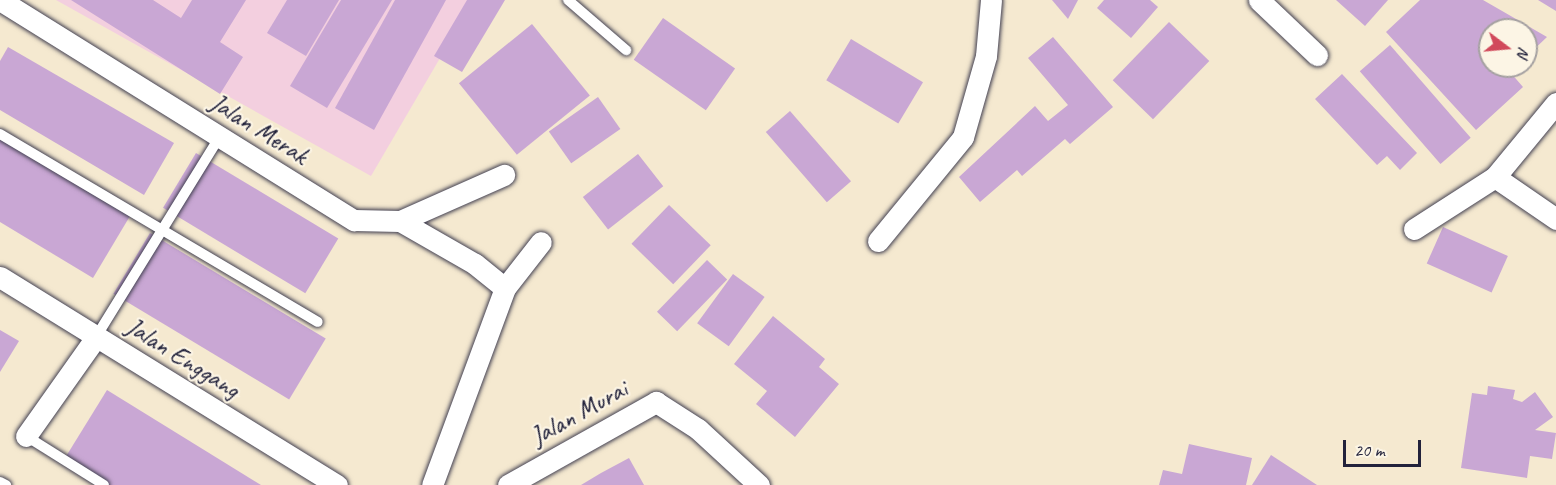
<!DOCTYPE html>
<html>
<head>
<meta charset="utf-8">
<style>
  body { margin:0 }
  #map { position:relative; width:1556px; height:485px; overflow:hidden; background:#f5e9d0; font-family:Caveat,sans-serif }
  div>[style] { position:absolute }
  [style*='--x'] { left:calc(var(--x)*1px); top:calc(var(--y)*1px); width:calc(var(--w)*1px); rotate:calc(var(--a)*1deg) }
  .built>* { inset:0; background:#f3cfdf }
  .building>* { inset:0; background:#c9a7d4; transform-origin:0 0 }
  .roads { filter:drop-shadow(0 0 2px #424051) drop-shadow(0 0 2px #424051) }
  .service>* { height:10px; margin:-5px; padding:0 5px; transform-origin:5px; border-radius:5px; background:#fff }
  .minor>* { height:21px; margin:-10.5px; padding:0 10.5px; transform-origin:10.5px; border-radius:10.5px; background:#fff }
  span { translate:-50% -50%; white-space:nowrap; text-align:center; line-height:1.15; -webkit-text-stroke:4.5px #fcf5e5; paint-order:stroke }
  .street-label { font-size:26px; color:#22223b }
  .north { position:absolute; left:1478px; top:18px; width:60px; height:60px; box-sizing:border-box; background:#fcf5e5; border:2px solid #a5a1a1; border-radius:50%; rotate:106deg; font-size:16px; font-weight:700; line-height:24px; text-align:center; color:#22223b }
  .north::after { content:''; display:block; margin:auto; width:21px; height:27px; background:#d1495b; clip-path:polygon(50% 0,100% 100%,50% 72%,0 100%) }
  .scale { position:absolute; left:1343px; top:440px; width:78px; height:27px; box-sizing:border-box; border:3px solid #22223b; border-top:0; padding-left:8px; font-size:18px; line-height:21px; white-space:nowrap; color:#22223b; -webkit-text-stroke:4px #fcf5e5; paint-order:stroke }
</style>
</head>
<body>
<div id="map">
  <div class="built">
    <i style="clip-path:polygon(56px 0,474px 0,371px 176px)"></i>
  </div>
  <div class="building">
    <i style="clip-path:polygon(71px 0,153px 0,181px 18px,192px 0,246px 0,220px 42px,243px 57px,220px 94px)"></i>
    <i style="clip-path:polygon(287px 0,339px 0,306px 56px,267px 33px)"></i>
    <i style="clip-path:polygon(341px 0,392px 0,327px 108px,290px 86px)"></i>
    <i style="clip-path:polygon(395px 0,446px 0,374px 130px,335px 108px)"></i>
    <i style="clip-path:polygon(467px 0,505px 0,462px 72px,434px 56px)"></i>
    <i style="clip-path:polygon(1052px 0,1078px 0,1068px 19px)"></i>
    <i style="clip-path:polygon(1104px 0,1150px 0,1158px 7px,1131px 38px,1097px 8px)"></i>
    <i style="clip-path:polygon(1336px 0,1388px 0,1365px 26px)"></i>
    <i style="clip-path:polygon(1420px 0,1483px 0,1547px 37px,1526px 57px,1526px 30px,1490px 30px,1490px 66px,1516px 66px,1510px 72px,1523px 87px,1476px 130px,1386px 32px)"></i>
    <i style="clip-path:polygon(1538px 0,1556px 0,1556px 11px)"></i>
    <i style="left:663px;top:18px;width:88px;height:51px;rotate:35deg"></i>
    <i style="left:1169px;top:22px;width:56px;height:81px;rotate:44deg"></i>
    <i style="left:532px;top:24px;width:92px;height:94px;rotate:51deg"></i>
    <i style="clip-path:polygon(1053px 37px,1113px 107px,1070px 144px,1065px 139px,1022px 176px,1017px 170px,980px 202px,959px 177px,1035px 106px,1048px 121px,1068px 105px,1028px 58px)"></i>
    <i style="left:851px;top:39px;width:84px;height:48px;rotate:31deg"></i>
    <i style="left:1390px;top:45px;width:123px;height:40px;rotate:49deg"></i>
    <i style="clip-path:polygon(8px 47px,174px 143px,144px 195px,0 110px,0 61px)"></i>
    <i style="clip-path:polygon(1342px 74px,1417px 153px,1400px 170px,1387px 156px,1377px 165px,1315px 99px)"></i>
    <i style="left:598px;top:97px;width:39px;height:60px;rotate:55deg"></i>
    <i style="left:790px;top:111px;width:93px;height:32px;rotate:49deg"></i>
    <i style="clip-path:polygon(0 137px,130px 216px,93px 278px,0 222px)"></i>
    <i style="left:196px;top:153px;width:166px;height:64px;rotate:31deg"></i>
    <i style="left:638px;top:154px;width:41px;height:70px;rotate:52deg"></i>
    <i style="left:669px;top:205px;width:58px;height:54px;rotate:44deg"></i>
    <i style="left:1443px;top:227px;width:71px;height:40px;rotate:24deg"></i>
    <i style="left:150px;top:233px;width:205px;height:71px;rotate:31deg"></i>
    <i style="left:707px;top:260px;width:28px;height:72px;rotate:44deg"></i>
    <i style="left:733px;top:274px;width:39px;height:61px;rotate:36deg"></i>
    <i style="clip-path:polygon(773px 316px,825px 359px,819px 367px,839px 384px,795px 437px,756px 404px,767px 391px,734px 364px)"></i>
    <i style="clip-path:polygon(0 330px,19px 341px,0 372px)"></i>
    <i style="clip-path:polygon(1488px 386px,1515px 390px,1513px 399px,1522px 402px,1535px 392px,1553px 417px,1535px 430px,1556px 433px,1552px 459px,1530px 456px,1527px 478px,1461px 468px,1472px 393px,1487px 395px)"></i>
    <i style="clip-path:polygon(107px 390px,261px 485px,109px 485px,65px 458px)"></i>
    <i style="clip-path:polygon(1189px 444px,1252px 458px,1246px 485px,1159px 485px,1163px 470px,1182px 474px)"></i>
    <i style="clip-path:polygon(1271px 455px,1317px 485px,1252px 485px)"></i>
    <i style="clip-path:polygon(629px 458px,644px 485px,581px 485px,601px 473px)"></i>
  </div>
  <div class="roads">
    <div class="service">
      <i style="--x:568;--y:0;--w:77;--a:40.8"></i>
      <i style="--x:0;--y:134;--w:369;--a:30.6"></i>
      <i style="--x:96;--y:337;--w:236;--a:-58.3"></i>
      <i style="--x:26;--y:436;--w:92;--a:32.1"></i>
      <i style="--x:0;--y:482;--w:7;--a:27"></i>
    </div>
    <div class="minor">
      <i style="--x:0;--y:0;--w:417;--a:31.9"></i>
      <i style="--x:354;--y:220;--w:46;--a:1.2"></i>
      <i style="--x:400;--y:221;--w:114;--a:-23.9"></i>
      <i style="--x:1259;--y:0;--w:80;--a:43.5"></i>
      <i style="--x:1495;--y:177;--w:74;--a:34.5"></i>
      <i style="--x:400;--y:221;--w:86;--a:29.8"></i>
      <i style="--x:475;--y:264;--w:38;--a:39"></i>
      <i style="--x:505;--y:288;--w:210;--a:110.3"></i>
      <i style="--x:1414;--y:229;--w:96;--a:-32.7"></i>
      <i style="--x:1495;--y:177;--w:96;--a:-50.5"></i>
      <i style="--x:878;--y:241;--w:134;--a:-50.7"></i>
      <i style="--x:963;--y:137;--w:84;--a:-74.1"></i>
      <i style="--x:986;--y:56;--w:56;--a:-84.9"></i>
      <i style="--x:0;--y:277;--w:396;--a:31.7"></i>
      <i style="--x:505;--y:288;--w:58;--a:-52"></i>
      <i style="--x:26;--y:436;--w:121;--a:-54.7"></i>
      <i style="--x:508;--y:485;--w:170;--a:-29.3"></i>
      <i style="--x:656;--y:402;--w:50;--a:32.7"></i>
      <i style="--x:698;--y:429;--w:83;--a:42.6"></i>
    </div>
  </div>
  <div class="street-label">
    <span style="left:259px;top:129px;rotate:32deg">Jalan Merak</span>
    <span style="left:183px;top:358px;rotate:32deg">Jalan Enggang</span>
    <span style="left:579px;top:413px;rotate:-29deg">Jalan Murai</span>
  </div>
  <div class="north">N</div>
  <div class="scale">20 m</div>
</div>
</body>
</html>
